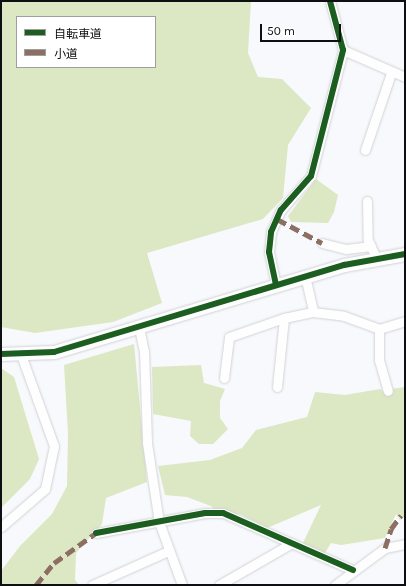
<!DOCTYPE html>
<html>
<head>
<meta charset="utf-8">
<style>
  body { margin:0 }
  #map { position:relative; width:406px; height:586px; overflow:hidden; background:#f8f9fc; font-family:Karla,"Noto Sans JP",sans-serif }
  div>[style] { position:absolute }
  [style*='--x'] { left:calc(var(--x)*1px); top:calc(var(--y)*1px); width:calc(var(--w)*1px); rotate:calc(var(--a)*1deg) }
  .green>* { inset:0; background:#dce7c4 }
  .roads { filter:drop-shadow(0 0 1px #d1d2d5) drop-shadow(0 0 1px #d1d2d5) }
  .street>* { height:9px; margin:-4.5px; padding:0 4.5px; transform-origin:4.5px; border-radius:4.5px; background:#fefeff }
  .secondary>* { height:13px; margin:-6.5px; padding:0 6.5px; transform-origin:6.5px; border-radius:6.5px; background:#fefeff }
  .quiet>* { height:5px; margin-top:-2.5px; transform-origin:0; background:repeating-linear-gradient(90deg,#8d6e63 0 10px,transparent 0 15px) }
  .cycleway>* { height:6px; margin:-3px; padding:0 3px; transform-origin:3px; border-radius:3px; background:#1b5e20 }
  span { translate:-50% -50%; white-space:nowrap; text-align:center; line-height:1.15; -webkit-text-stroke:4px #fff; paint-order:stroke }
  .frame { position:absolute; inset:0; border:2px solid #0e0f13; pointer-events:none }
  .legend { position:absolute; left:16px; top:16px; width:140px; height:52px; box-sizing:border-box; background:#fff; border:1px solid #9f9fa1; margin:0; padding:5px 7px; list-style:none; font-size:12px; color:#0e0f13 }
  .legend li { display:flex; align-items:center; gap:8px; height:20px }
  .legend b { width:20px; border:1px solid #9f9fa1 }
  .scale { position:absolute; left:260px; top:24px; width:81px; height:18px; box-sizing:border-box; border:2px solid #0e0f13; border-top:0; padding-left:5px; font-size:12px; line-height:14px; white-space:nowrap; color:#0e0f13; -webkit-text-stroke:3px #fff; paint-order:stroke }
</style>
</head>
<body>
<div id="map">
  <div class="green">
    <i style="clip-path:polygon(evenodd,1px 1px,251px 1px,248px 53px,258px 77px,282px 79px,311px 108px,288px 145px,283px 198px,263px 219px,147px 253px,162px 303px,113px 322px,35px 333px,1px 327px,1px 1px,17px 17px,155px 17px,155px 67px,17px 67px,17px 17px)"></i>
    <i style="clip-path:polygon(316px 179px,338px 195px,334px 212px,328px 223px,291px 222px,288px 216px)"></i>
    <i style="clip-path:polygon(134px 344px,147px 482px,106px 498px,102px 524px,76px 553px,75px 580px,79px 585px,1px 585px,1px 571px,20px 546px,52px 514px,67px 486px,68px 433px,64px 365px)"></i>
    <i style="clip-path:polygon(201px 365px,204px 383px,225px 389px,220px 401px,220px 418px,228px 429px,213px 444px,199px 444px,190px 436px,191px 421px,153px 414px,152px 367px)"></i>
    <i style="clip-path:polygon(1px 368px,14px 377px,39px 459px,30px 479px,1px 508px)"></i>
    <i style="clip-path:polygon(405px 387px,405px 517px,400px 520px,396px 514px,385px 538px,341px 545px,331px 543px,322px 558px,302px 545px,321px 505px,267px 528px,240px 514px,219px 515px,211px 506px,187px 497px,165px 495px,158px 466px,210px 460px,242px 448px,256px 430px,307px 417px,315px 392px,345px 395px,380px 389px,388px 395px,391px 389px)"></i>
  </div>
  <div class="roads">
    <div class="street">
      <i style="--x:343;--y:50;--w:68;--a:23.5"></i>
      <i style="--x:365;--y:150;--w:81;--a:-71.3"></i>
      <i style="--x:367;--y:201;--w:39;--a:89"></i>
      <i style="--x:368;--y:240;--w:20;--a:66"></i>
      <i style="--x:322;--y:243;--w:25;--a:14"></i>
      <i style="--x:346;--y:249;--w:25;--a:-7"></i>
      <i style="--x:305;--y:276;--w:37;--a:77"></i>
      <i style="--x:276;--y:285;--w:34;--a:-102"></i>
      <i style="--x:269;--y:252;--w:20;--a:-84"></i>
      <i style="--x:271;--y:232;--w:24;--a:-66"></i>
      <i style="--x:281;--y:210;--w:45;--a:-48.6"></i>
      <i style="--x:311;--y:176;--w:130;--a:-75.7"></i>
      <i style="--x:343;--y:50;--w:51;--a:-104.9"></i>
      <i style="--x:139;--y:328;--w:24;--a:78"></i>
      <i style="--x:144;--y:351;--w:92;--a:88.1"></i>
      <i style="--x:147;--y:443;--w:80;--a:81.4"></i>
      <i style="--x:159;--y:522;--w:67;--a:69.9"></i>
      <i style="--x:379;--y:329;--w:31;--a:90"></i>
      <i style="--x:379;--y:360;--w:32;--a:74"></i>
      <i style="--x:224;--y:378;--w:41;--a:-83"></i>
      <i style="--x:229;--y:337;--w:58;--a:-19.1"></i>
      <i style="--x:284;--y:318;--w:30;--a:-12"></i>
      <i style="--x:313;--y:312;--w:31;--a:7"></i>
      <i style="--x:344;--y:316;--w:37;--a:20"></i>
      <i style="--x:379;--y:329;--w:27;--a:-17"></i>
      <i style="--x:277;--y:387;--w:69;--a:-84.2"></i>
      <i style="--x:1;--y:527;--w:58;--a:-40.8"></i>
      <i style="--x:45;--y:489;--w:44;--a:-78.2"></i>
      <i style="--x:54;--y:446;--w:97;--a:-109.9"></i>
      <i style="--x:96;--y:533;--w:111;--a:-10.4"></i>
      <i style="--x:205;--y:513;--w:18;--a:0"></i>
      <i style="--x:223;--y:513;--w:142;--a:23.7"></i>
      <i style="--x:92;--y:585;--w:83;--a:-24.1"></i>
      <i style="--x:219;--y:585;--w:84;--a:-29.9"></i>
      <i style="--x:335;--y:585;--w:62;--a:-36.5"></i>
      <i style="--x:385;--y:548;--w:20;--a:-11"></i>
    </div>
    <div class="secondary">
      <i style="--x:1;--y:354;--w:53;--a:-2.2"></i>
      <i style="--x:54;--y:352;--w:303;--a:-16.7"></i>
      <i style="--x:344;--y:265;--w:62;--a:-10.2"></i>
    </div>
  </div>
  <div class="quiet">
    <i style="--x:277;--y:219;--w:51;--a:28.1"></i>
    <i style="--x:385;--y:548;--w:20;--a:-72"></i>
    <i style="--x:391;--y:529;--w:17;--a:-54"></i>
    <i style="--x:36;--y:585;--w:28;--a:-51"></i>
    <i style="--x:54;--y:563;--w:52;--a:-35.5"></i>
  </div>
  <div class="cycleway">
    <i style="--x:276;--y:285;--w:34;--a:-102"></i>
    <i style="--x:269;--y:252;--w:20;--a:-84"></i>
    <i style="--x:271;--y:232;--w:24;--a:-66"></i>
    <i style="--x:281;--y:210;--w:45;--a:-48.6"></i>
    <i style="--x:311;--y:176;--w:130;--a:-75.7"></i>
    <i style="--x:343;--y:50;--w:51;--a:-104.9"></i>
    <i style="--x:1;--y:354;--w:53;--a:-2.2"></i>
    <i style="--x:54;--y:352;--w:303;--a:-16.7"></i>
    <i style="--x:344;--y:265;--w:62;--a:-10.2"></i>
    <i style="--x:96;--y:533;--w:111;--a:-10.4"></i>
    <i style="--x:205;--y:513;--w:18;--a:0"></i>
    <i style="--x:223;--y:513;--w:142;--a:23.7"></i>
  </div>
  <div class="frame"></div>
  <ul class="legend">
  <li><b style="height:5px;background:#1b5e20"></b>自転車道</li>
  <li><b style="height:5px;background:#8d6e63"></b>小道</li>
  </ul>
  <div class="scale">50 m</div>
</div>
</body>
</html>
